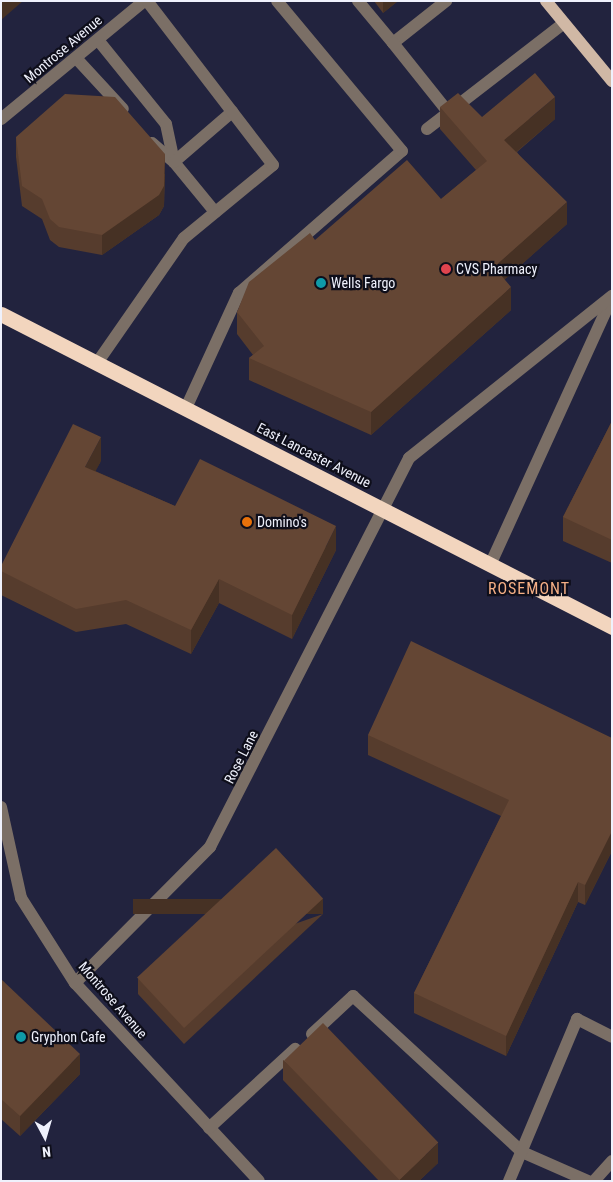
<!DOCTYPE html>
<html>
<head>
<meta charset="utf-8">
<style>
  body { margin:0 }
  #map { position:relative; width:613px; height:1182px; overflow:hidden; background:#22233e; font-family:"Roboto Condensed",sans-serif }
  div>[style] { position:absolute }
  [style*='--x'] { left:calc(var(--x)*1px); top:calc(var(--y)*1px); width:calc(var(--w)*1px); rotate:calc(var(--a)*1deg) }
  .minor>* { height:12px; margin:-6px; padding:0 6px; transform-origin:6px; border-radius:6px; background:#7b6f66 }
  .major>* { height:12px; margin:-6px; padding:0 6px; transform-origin:6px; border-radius:6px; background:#d0b8a5 }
  .highway>* { height:15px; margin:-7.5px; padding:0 7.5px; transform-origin:7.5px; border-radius:7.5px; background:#f2d5be }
  .wall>* { inset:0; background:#563c2d }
  .shaded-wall>* { inset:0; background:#463124; transform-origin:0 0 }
  .building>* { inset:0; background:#644634; transform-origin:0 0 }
  .dots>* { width:14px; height:14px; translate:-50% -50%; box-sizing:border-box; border:2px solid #0e0e1a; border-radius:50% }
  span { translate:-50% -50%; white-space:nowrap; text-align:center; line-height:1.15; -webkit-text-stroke:4.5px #0e0e1a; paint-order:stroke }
  .street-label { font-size:14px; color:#eff1fc }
  .poi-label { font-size:14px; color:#eff1fc }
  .left { translate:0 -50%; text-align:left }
  .quarter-label { font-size:16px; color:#f5af85; letter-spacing:1px }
  .frame { position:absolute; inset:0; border:2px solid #eff1fc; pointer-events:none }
  .north { position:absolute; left:20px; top:1112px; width:50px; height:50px; -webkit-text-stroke:4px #0e0e1a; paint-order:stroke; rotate:174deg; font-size:14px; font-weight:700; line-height:20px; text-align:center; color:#eff1fc }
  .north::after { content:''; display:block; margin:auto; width:18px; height:22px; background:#eff1fc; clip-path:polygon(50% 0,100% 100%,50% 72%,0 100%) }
</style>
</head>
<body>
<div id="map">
  <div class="minor">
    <i style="--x:358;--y:1;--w:55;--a:50.2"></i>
    <i style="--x:393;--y:43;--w:68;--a:-38.4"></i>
    <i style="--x:98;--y:40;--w:108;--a:51"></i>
    <i style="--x:166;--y:124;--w:39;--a:78"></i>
    <i style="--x:174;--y:162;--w:65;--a:50.6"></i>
    <i style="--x:393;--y:43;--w:88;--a:51.4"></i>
    <i style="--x:76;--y:58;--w:69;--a:47.3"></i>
    <i style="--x:1;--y:119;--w:185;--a:-39.5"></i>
    <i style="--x:427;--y:129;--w:172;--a:-37.7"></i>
    <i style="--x:152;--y:143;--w:29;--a:41"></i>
    <i style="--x:174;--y:162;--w:77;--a:-40.8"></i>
    <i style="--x:97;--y:363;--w:152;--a:-55.2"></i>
    <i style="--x:184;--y:238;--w:115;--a:-39.4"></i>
    <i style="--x:273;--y:165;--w:207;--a:-127.5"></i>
    <i style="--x:186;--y:408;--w:127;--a:-65.3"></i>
    <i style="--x:239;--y:293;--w:216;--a:-41.1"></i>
    <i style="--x:402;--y:151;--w:195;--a:-129.8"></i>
    <i style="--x:491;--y:563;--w:291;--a:-65.5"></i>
    <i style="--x:1;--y:807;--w:93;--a:77.6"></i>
    <i style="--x:21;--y:898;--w:101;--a:57.6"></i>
    <i style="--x:75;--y:983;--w:270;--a:47.1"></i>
    <i style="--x:75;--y:983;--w:192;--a:-45.2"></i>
    <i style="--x:210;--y:847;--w:437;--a:-62.9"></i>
    <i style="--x:409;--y:458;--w:260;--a:-38.6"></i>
    <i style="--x:312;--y:1034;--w:56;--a:-42.8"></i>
    <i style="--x:353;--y:996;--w:230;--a:42.7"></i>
    <i style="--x:522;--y:1152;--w:72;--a:23.7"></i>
    <i style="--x:209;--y:1128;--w:117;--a:-42.6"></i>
    <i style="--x:509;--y:1181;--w:176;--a:-67.2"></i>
    <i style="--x:577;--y:1019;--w:39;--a:27"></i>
    <i style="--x:594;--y:1181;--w:27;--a:-48"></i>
  </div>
  <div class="major">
    <i style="--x:546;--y:1;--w:104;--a:50.5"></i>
  </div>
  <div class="highway">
    <i style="--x:1;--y:314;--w:687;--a:27.12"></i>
  </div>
  <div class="wall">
    <i style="clip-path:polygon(374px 1px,398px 1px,383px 13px)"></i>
    <i style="clip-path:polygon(440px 107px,482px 117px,555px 119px,517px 152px,567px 224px,504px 280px,511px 310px,371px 435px,249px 380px,249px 358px,253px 355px,237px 334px,237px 312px,315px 240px,441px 199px,476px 170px,440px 129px)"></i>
    <i style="clip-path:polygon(16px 137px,165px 174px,164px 206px,159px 215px,102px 255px,59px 247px,50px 240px,42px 219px,22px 206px,16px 157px)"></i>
    <i style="clip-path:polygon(612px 421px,612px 563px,563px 541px,563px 517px)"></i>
    <i style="clip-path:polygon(101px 461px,95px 471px,175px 506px,336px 550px,292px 639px,219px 603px,191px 654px,126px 624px,76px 632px,1px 595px,1px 566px)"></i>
    <i style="clip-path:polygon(368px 735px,612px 738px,612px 851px,585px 905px,578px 902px,506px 1056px,414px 1013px,414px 993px,501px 816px,368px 755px)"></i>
    <i style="clip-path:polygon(323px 914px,184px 1044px,138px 994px,138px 979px)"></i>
    <i style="clip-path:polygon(612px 954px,612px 981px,611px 980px,611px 957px)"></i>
    <i style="clip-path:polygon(1px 979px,80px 1074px,20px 1136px,1px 1119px)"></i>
    <i style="clip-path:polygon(283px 1060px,438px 1163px,419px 1181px,379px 1181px,283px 1080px)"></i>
  </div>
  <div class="shaded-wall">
    <i style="clip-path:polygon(1px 1px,23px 1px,1px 20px)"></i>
    <i style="clip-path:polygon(383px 1px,398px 1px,383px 13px)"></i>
    <i style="clip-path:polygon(555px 97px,555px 119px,504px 162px,504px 140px)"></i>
    <i style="clip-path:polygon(165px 154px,164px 206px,159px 215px,102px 255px,102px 235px)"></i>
    <i style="clip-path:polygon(567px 202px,567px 224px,494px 289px,494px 267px)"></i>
    <i style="clip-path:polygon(511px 287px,511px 310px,371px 435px,371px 412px)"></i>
    <i style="clip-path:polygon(101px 437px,101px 461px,85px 491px,85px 467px)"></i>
    <i style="clip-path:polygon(336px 526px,336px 550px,292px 639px,292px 615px)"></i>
    <i style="clip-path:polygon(219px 579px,219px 603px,191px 654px,191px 630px)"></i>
    <i style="clip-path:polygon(612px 831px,612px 851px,585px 905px,585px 885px)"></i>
    <i style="clip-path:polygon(578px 882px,578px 902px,506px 1056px,506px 1036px)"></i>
    <i style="left:323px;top:899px;width:15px;height:190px;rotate:90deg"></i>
    <i style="clip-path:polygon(80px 1054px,80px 1074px,20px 1136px,20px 1116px)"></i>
    <i style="clip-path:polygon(438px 1143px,438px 1163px,419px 1181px,398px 1181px)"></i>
  </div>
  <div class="building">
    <i style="clip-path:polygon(535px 73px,555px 97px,504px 140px,567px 202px,494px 267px,511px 287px,371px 412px,249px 358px,264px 346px,237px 312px,249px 282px,310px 233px,315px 240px,407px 160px,441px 199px,487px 161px,440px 107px,458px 93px,482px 117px)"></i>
    <i style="clip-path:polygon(65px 94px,115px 97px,165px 154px,164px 186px,159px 195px,102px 235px,59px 227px,50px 219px,42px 199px,22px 186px,16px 137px)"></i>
    <i style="clip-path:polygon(612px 421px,612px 540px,563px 517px)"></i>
    <i style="clip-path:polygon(73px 424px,101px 437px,85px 467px,175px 506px,200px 459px,336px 526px,292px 615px,219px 579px,191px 630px,126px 600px,76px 609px,1px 571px,1px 566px)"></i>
    <i style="clip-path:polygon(411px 641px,612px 738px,612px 831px,585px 885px,578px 882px,506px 1036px,414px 993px,509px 800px,368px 735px)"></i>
    <i style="left:276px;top:848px;width:69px;height:190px;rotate:47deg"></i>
    <i style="clip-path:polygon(1px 979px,80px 1054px,20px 1116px,1px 1099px)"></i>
    <i style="left:323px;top:1023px;width:166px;height:54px;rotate:46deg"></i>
  </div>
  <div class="dots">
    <i style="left:446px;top:269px;background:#e0444e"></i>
    <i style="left:321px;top:283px;background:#0f9aa8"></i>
    <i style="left:247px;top:522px;background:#e8710a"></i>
    <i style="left:21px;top:1037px;background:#0f9aa8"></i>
  </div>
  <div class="street-label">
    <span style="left:63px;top:49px;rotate:-40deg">Montrose Avenue</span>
    <span style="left:314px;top:455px;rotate:27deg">East Lancaster Avenue</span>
    <span style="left:241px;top:757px;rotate:-63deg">Rose Lane</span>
    <span style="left:113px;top:1000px;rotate:49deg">Montrose Avenue</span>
  </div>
  <div class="poi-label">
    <span class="left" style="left:456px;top:269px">CVS Pharmacy</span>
    <span class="left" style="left:331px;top:283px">Wells Fargo</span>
    <span class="left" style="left:257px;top:522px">Domino's</span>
    <span class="left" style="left:31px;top:1037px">Gryphon Cafe</span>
  </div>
  <div class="quarter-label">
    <span style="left:529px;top:589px">ROSEMONT</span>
  </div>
  <div class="frame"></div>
  <div class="north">N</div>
</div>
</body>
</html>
